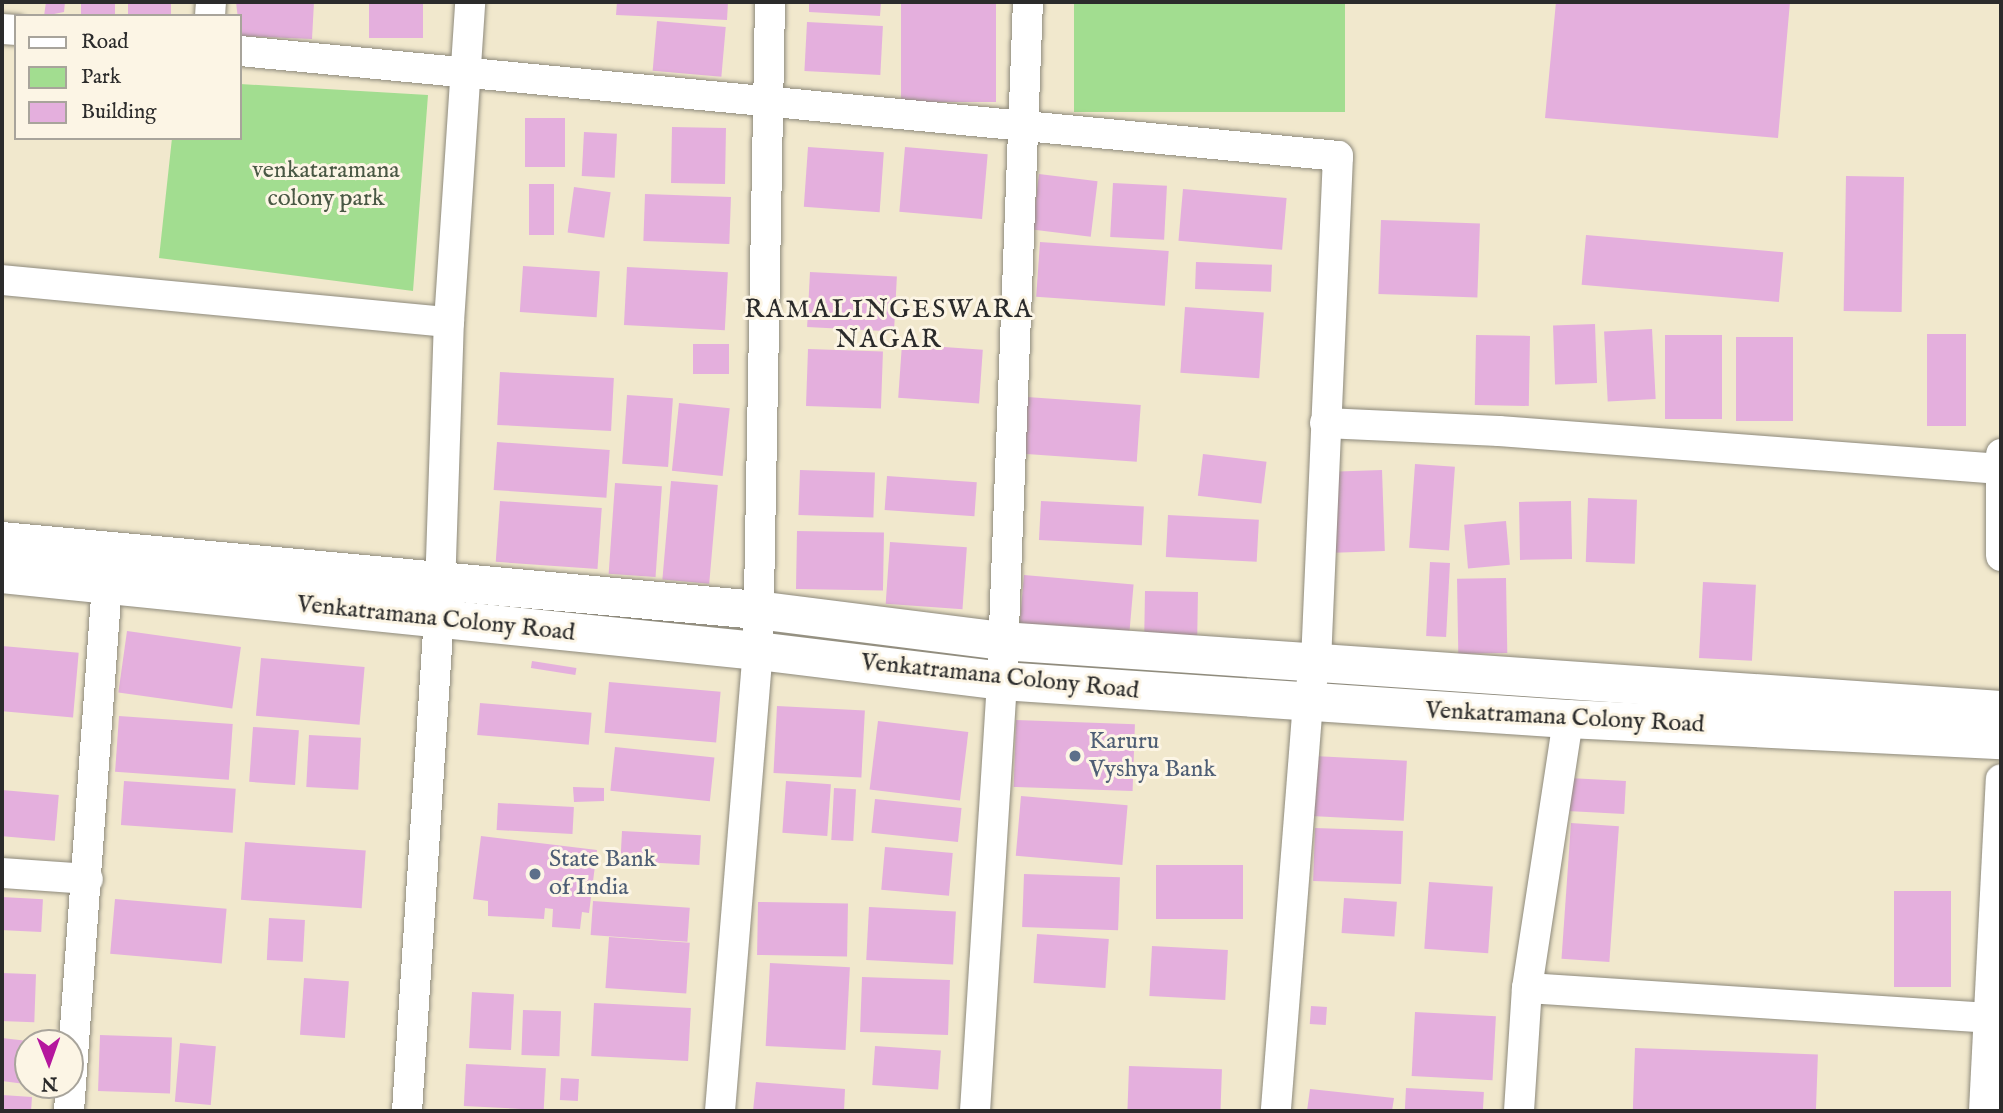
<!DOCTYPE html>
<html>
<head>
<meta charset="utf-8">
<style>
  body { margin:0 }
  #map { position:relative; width:2003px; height:1113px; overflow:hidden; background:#f1e8cd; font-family:"IM FELL English",serif }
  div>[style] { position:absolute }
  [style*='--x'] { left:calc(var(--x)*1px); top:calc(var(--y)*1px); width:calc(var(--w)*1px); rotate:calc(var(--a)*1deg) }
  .green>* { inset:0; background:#a2dd90; transform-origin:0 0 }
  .building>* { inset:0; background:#e4afdd; transform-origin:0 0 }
  .roads { filter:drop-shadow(0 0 2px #8e8a7c) drop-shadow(0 0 2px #8e8a7c) }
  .minor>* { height:30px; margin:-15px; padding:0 15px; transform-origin:15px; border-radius:15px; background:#fff }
  .secondary>* { height:38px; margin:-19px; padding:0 19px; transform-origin:19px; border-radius:19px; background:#fff }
  .dots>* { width:19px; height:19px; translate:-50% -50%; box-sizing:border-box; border:4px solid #fcf5e5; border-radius:50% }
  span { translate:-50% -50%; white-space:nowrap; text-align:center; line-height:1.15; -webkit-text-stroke:6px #fcf5e5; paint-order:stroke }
  .park-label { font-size:24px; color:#495844 }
  .street-label { font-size:24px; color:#2b2b2b }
  .service-label { font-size:24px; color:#4e5e75 }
  .left { translate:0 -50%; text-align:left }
  .neighbourhood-label { font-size:26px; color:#2b2b2b; letter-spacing:2px }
  .frame { position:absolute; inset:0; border:4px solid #2b2b2b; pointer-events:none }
  .legend { position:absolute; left:14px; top:14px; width:228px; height:126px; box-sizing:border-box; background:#fcf5e5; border:2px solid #a8a49b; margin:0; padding:9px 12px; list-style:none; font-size:21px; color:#2b2b2b }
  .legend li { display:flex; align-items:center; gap:14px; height:35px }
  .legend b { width:35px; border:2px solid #a8a49b }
  .north { position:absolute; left:14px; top:1029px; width:70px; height:70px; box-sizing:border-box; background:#fcf5e5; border:2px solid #a8a49b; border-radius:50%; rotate:179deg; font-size:19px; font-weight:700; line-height:28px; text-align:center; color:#2b2b2b }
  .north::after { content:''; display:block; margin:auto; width:24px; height:32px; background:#b5179e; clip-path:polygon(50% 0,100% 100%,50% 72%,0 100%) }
</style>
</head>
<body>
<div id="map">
  <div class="green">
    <i style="left:1074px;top:2px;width:271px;height:110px"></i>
    <i style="clip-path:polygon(240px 84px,428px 95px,413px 291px,159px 258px,172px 138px,240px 138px)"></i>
  </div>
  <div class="building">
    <i style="clip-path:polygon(46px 2px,65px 2px,64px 12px,44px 16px)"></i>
    <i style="left:81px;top:2px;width:34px;height:14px"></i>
    <i style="left:128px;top:2px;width:43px;height:14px"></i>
    <i style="clip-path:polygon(236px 2px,314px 2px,312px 39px,240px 36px)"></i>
    <i style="left:369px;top:2px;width:54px;height:36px"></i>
    <i style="clip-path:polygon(617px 2px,728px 2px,727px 20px,616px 15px)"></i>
    <i style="clip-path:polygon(809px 2px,881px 2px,880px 16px,809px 12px)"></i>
    <i style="left:901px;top:2px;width:95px;height:100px"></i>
    <i style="clip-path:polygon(1556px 2px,1790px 2px,1778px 138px,1545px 118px)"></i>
    <i style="left:657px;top:21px;width:69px;height:50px;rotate:5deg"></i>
    <i style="left:807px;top:22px;width:76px;height:49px;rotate:3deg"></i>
    <i style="left:525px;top:118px;width:40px;height:49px"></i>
    <i style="left:672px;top:127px;width:54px;height:56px;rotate:1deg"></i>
    <i style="left:584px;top:132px;width:33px;height:44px;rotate:3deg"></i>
    <i style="left:808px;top:147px;width:76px;height:60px;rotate:4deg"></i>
    <i style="left:905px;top:147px;width:83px;height:65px;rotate:5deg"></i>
    <i style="left:1039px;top:174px;width:59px;height:56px;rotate:7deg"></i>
    <i style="left:1846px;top:176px;width:58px;height:135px;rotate:1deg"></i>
    <i style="left:1113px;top:183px;width:54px;height:54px;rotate:3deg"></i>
    <i style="left:529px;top:184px;width:25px;height:51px"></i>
    <i style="left:574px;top:187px;width:37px;height:46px;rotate:8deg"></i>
    <i style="left:1183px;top:189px;width:104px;height:52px;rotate:5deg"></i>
    <i style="left:645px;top:194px;width:86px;height:47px;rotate:2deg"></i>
    <i style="left:1381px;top:220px;width:99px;height:74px;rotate:2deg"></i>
    <i style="left:1586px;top:235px;width:198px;height:50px;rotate:5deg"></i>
    <i style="left:1040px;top:242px;width:129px;height:55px;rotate:4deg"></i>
    <i style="left:1196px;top:262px;width:76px;height:27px;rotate:2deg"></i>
    <i style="left:523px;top:266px;width:77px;height:46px;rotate:4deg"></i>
    <i style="left:627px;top:267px;width:101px;height:58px;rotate:3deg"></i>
    <i style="left:810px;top:272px;width:87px;height:55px;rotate:3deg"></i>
    <i style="left:1185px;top:307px;width:79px;height:66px;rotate:4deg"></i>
    <i style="left:1595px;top:324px;width:59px;height:42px;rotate:88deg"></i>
    <i style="left:1652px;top:329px;width:70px;height:48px;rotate:87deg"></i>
    <i style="left:1927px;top:334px;width:39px;height:92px"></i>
    <i style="left:1476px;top:335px;width:54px;height:70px;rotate:1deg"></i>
    <i style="left:1665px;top:335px;width:57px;height:84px"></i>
    <i style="left:1736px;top:337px;width:57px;height:84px"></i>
    <i style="left:693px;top:344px;width:36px;height:30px"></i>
    <i style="left:902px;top:344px;width:81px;height:54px;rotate:4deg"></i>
    <i style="left:808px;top:349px;width:75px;height:57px;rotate:2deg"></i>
    <i style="left:500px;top:372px;width:114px;height:53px;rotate:3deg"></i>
    <i style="left:627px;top:395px;width:46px;height:69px;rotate:4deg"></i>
    <i style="left:1027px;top:397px;width:114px;height:57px;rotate:4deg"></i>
    <i style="left:679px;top:403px;width:51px;height:68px;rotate:6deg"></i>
    <i style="left:497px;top:442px;width:113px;height:48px;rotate:4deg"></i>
    <i style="left:1203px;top:454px;width:64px;height:42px;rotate:7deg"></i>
    <i style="left:1415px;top:464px;width:40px;height:84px;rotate:4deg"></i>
    <i style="left:800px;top:470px;width:75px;height:45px;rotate:2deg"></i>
    <i style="left:1382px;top:470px;width:81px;height:58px;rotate:88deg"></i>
    <i style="left:887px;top:476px;width:90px;height:34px;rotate:4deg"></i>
    <i style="left:671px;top:481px;width:47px;height:99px;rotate:5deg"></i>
    <i style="left:615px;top:483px;width:47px;height:91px;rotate:4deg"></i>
    <i style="left:1588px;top:498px;width:49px;height:64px;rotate:2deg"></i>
    <i style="left:500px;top:501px;width:102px;height:61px;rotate:4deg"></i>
    <i style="left:1041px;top:501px;width:103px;height:39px;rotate:3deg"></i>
    <i style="left:1571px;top:501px;width:58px;height:52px;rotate:89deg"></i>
    <i style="left:1168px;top:515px;width:91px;height:42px;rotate:3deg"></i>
    <i style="left:1506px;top:521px;width:44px;height:42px;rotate:85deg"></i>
    <i style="left:797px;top:531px;width:87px;height:58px;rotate:1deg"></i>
    <i style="left:890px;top:542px;width:77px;height:62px;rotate:4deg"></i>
    <i style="left:1430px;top:562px;width:20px;height:74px;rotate:3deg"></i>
    <i style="left:1024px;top:575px;width:110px;height:52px;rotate:5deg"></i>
    <i style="left:1506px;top:578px;width:75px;height:49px;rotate:89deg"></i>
    <i style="left:1703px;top:582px;width:53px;height:76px;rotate:3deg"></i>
    <i style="left:1145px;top:591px;width:53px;height:57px;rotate:1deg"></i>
    <i style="left:127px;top:631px;width:115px;height:62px;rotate:8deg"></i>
    <i style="left:2px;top:646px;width:77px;height:65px;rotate:5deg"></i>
    <i style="left:261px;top:658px;width:104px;height:58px;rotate:5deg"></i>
    <i style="left:532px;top:661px;width:45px;height:7px;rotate:9deg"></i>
    <i style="left:609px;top:682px;width:112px;height:51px;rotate:5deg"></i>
    <i style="left:480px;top:703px;width:112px;height:32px;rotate:5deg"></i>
    <i style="left:777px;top:706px;width:88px;height:67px;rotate:3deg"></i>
    <i style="left:119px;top:716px;width:114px;height:56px;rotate:4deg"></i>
    <i style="left:1016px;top:720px;width:119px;height:67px;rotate:2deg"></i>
    <i style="left:878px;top:721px;width:91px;height:69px;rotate:7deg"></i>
    <i style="left:253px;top:727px;width:46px;height:55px;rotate:4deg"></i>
    <i style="left:309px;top:735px;width:52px;height:52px;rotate:3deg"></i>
    <i style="left:615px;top:747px;width:100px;height:44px;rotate:6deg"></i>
    <i style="left:1314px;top:756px;width:93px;height:60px;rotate:3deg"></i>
    <i style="left:1569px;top:778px;width:57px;height:33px;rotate:3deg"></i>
    <i style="left:124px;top:781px;width:112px;height:44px;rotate:4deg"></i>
    <i style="left:786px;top:781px;width:45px;height:52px;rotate:4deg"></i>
    <i style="clip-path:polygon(573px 787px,604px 788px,604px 801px,574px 802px)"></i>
    <i style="left:834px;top:788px;width:22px;height:52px;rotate:3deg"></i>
    <i style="left:2px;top:790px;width:57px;height:46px;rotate:5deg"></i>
    <i style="left:1021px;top:796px;width:107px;height:60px;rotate:5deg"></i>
    <i style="left:875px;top:799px;width:87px;height:34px;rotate:6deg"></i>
    <i style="left:498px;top:803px;width:76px;height:27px;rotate:3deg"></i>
    <i style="left:1571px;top:823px;width:48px;height:136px;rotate:4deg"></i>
    <i style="left:1315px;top:828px;width:88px;height:53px;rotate:2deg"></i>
    <i style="left:622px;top:831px;width:79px;height:30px;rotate:3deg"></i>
    <i style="clip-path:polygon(481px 836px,597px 850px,589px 913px,582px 912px,580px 929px,552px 927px,553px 909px,545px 908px,544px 919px,488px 916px,488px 901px,473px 899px)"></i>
    <i style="left:245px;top:842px;width:121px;height:58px;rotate:4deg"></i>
    <i style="left:885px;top:847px;width:68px;height:43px;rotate:5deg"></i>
    <i style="left:1243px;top:865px;width:54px;height:87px;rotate:90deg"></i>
    <i style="left:1024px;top:874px;width:96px;height:53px;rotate:2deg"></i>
    <i style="left:1429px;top:882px;width:64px;height:67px;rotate:4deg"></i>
    <i style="left:1894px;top:891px;width:57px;height:96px"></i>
    <i style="left:2px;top:897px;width:41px;height:33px;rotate:3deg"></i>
    <i style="left:1344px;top:898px;width:53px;height:35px;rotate:4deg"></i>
    <i style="left:115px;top:899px;width:112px;height:55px;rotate:5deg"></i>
    <i style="left:593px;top:901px;width:97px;height:34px;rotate:4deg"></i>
    <i style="left:758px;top:902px;width:90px;height:53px;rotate:1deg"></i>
    <i style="left:869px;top:907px;width:87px;height:53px;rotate:3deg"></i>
    <i style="left:269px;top:918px;width:36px;height:42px;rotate:3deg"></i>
    <i style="left:1037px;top:934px;width:72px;height:49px;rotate:4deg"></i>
    <i style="left:609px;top:937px;width:81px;height:51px;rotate:4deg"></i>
    <i style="left:1152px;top:946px;width:76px;height:50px;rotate:3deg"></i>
    <i style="left:770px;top:963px;width:80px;height:83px;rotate:3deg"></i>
    <i style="left:2px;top:973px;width:34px;height:48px;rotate:2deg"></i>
    <i style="left:862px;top:977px;width:88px;height:55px;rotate:2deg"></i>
    <i style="left:304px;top:978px;width:45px;height:57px;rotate:4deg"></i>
    <i style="left:472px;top:992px;width:42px;height:56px;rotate:3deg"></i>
    <i style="left:594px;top:1003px;width:97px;height:53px;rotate:3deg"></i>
    <i style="left:1311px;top:1006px;width:16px;height:18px;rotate:4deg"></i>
    <i style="left:523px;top:1010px;width:38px;height:45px;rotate:2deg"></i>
    <i style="left:1415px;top:1012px;width:81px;height:64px;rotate:3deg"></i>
    <i style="left:100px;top:1035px;width:72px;height:56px;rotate:2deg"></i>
    <i style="clip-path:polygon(2px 1038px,28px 1041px,25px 1084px,2px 1081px)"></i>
    <i style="left:180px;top:1043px;width:36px;height:59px;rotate:5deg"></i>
    <i style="left:875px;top:1046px;width:66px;height:39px;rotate:4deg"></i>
    <i style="left:1635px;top:1048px;width:183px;height:63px;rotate:2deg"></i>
    <i style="left:466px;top:1064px;width:80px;height:42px;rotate:3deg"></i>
    <i style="left:1129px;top:1066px;width:93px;height:45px;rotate:2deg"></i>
    <i style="left:561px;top:1078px;width:18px;height:22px;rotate:3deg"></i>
    <i style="clip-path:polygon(756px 1082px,845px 1089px,844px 1111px,753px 1111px)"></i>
    <i style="left:1406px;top:1088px;width:78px;height:22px;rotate:3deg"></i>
    <i style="clip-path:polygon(1310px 1089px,1394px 1098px,1392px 1111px,1307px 1111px)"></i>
    <i style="clip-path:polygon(2px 1095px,32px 1097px,31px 1111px,2px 1111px)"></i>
  </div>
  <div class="roads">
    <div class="minor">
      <i style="--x:210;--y:16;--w:14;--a:-86"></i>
      <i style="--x:2;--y:29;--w:14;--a:4"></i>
      <i style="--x:240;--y:51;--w:1103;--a:5.46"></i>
      <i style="--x:1338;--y:156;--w:505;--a:92.49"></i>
      <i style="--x:1316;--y:661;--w:42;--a:101"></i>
      <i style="--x:1308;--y:702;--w:410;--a:94.5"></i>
      <i style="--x:2;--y:280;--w:449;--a:5.4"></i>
      <i style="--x:1325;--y:423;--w:174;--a:2.6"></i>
      <i style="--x:1499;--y:431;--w:503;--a:4.33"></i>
      <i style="--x:2001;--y:454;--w:102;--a:90"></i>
      <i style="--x:2;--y:873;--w:86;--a:4"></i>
      <i style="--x:1527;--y:988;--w:475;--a:3.7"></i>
      <i style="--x:69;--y:1111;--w:528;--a:-85.88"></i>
      <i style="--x:407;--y:1111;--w:492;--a:-86.3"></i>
      <i style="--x:439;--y:620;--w:298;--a:-88.1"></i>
      <i style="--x:449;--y:322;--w:321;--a:-86.2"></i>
      <i style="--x:720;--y:1111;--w:462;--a:-85.3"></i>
      <i style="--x:758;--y:651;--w:649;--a:-88.94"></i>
      <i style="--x:975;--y:1111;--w:431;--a:-86.4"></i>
      <i style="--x:1002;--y:681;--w:679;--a:-87.81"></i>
      <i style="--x:1519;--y:1111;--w:123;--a:-86.3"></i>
      <i style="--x:1527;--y:988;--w:272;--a:-81.3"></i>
      <i style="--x:1984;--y:1111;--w:332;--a:-87.1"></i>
    </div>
    <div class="secondary">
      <i style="--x:2;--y:541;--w:758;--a:5.22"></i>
      <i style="--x:757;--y:610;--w:247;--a:7.2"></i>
      <i style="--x:1002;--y:641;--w:1001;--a:3.95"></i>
      <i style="--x:2;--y:574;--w:760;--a:5.82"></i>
      <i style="--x:758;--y:651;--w:246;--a:7"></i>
      <i style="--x:1002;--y:681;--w:567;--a:3.84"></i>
      <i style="--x:1568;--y:719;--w:434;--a:2.8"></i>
    </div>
  </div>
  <div class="dots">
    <i style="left:1075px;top:756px;background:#5c6f8a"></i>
    <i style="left:535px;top:874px;background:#5c6f8a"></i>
  </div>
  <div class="park-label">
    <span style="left:326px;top:185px">venkataramana<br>colony park</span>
  </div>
  <div class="street-label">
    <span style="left:436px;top:619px;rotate:6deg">Venkatramana Colony Road</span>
    <span style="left:1000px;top:677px;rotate:6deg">Venkatramana Colony Road</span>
    <span style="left:1565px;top:718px;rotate:3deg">Venkatramana Colony Road</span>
  </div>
  <div class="service-label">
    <span class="left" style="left:1089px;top:756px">Karuru<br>Vyshya Bank</span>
    <span class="left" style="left:549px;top:874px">State Bank<br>of India</span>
  </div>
  <div class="neighbourhood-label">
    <span style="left:889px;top:325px">RAMALINGESWARA<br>NAGAR</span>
  </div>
  <div class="frame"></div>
  <ul class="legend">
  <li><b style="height:9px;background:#fff"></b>Road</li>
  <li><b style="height:19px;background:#a2dd90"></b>Park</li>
  <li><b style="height:19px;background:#e4afdd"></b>Building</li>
  </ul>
  <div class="north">N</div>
</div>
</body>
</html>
